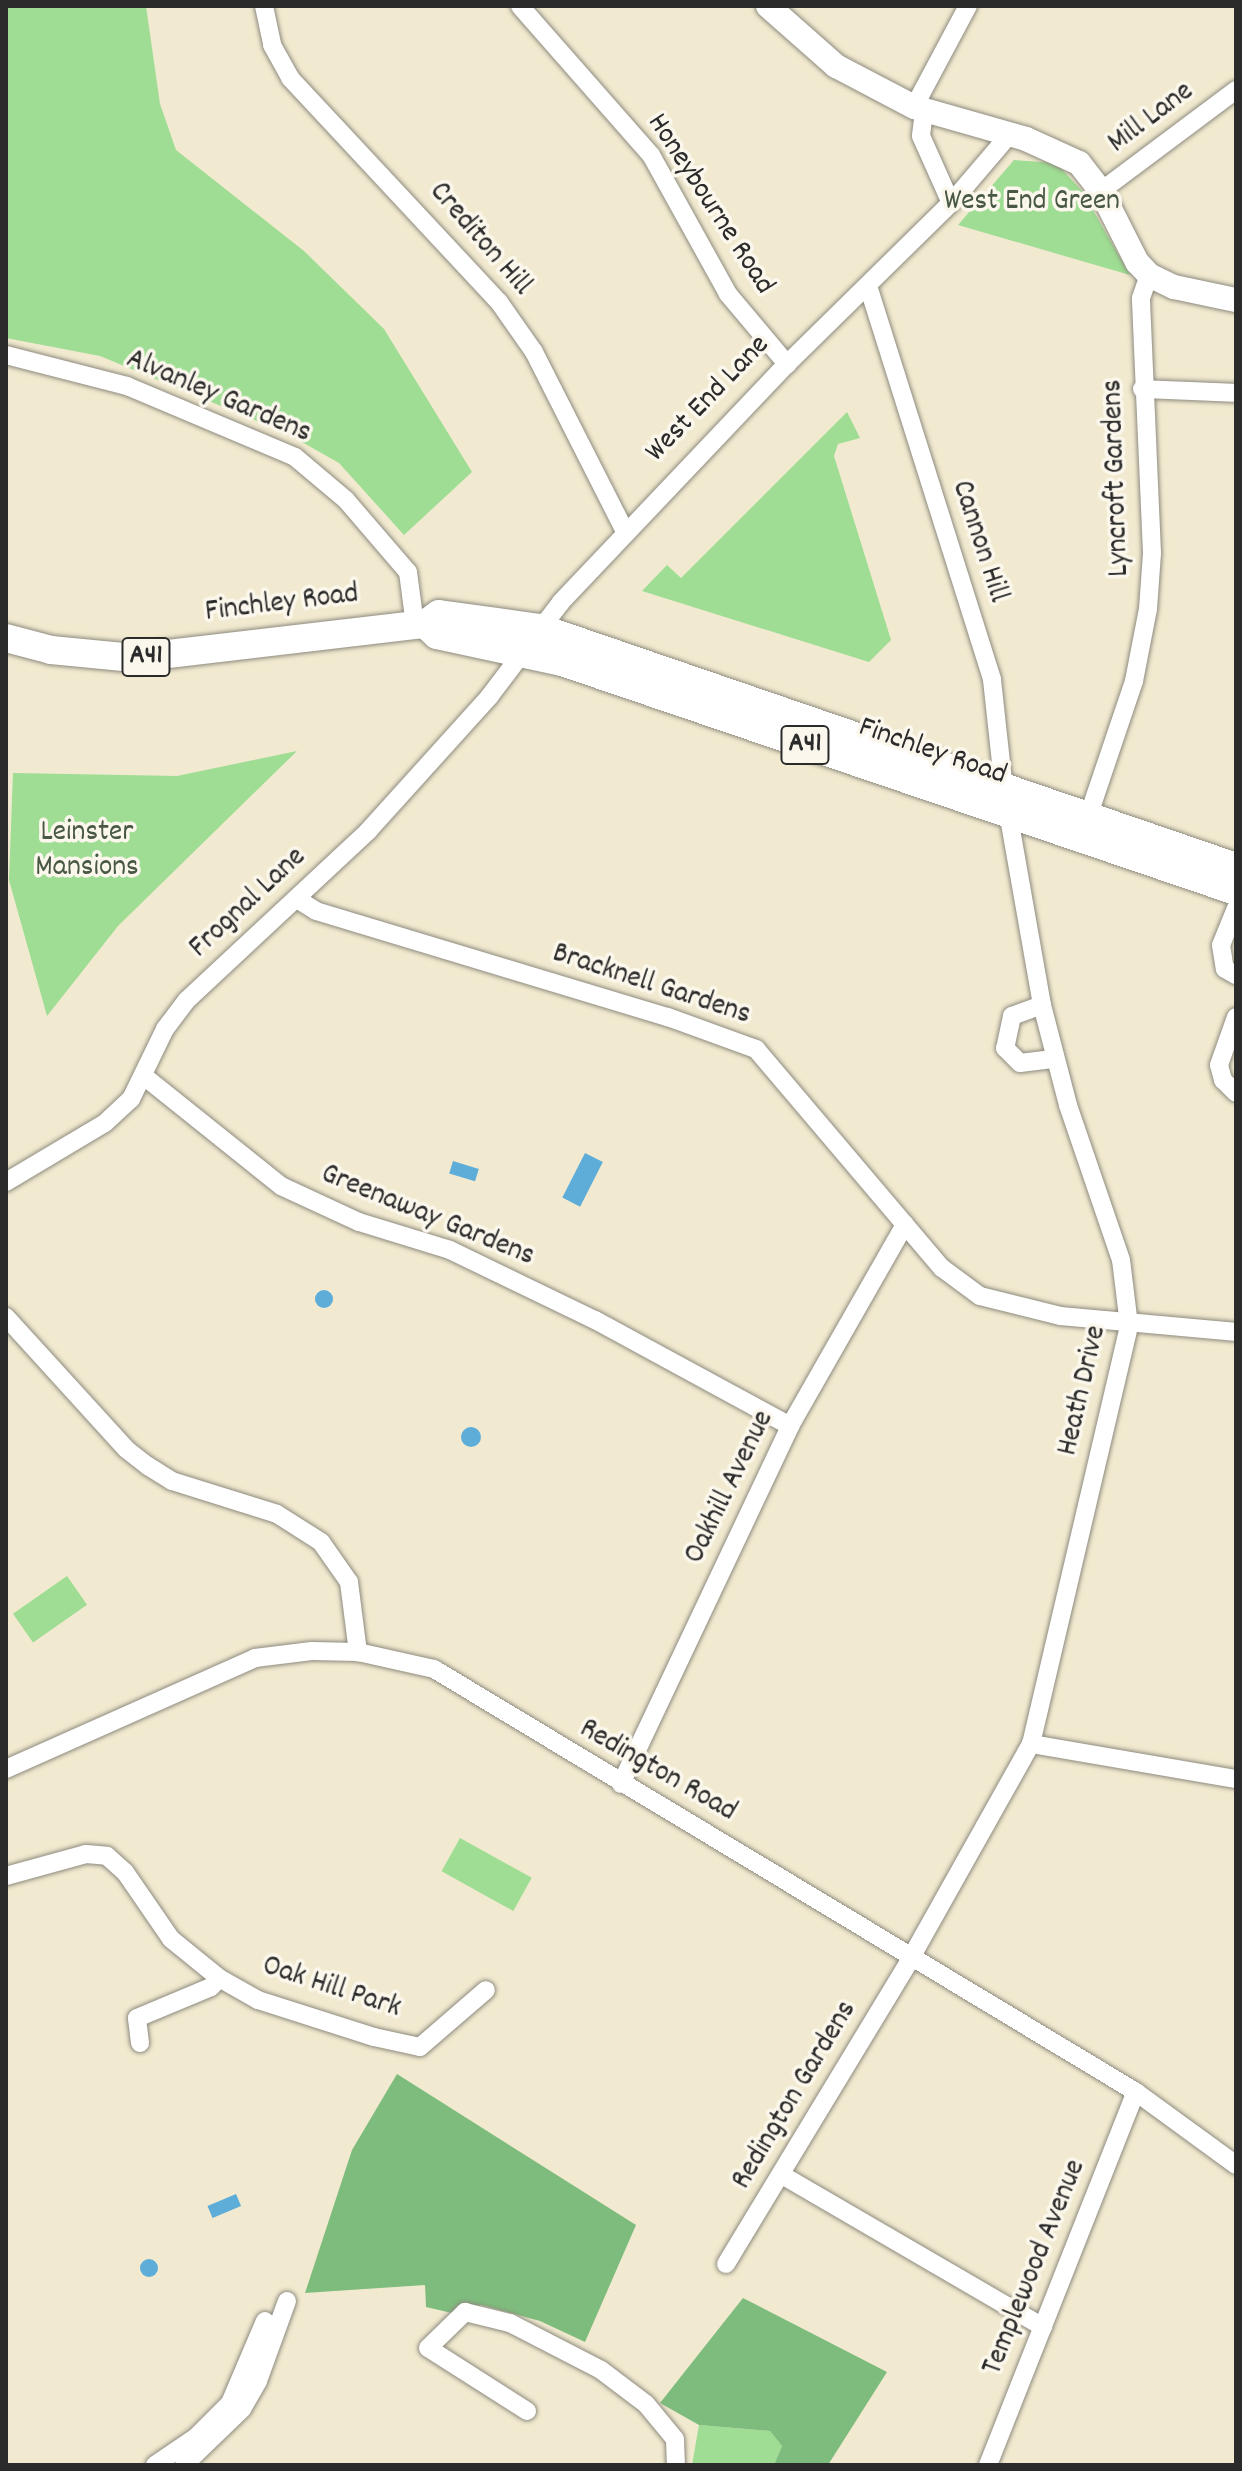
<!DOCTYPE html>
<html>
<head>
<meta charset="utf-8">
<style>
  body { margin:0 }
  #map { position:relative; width:1242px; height:2471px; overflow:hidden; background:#f1ead0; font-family:Dekko,sans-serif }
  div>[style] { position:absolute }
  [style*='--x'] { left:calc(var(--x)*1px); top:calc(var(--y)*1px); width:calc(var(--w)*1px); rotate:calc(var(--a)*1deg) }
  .green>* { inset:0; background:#9edd93; transform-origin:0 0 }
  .forest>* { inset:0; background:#7ebc7d }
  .water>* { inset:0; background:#5dadd8; transform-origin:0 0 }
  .round { border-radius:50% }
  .roads { filter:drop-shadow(0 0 2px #8e8a7e) drop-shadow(0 0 2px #8e8a7e) }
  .minor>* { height:18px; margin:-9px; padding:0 9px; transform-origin:9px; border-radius:9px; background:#fff }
  .major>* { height:24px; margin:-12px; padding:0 12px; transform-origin:12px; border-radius:12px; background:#fff }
  .highway>* { height:28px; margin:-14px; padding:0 14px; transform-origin:14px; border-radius:14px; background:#fff }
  span { translate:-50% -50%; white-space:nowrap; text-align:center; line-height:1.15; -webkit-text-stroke:7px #fbf7ec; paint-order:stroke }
  .shield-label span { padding:2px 6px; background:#fbf7ec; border:2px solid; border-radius:6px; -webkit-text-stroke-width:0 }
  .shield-label { font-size:28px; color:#2b2b2b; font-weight:700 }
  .street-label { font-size:30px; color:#2b2b2b }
  .park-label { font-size:30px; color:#485845 }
  .frame { position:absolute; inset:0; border:8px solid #2b2b2b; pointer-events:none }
</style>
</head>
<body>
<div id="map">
  <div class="green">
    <i style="clip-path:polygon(6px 6px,146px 6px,160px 104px,176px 150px,304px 251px,384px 329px,472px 472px,404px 535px,339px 463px,286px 433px,100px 356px,6px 338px)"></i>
    <i style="clip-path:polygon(1014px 160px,1056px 163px,1082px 191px,1130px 275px,958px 225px)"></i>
    <i style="clip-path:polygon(847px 412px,860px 438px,838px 444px,834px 456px,891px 640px,869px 662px,642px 591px,667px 565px,681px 578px)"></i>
    <i style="clip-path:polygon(297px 751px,118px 926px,47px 1016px,9px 880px,13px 773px,177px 776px)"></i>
    <i style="left:67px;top:1576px;width:35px;height:66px;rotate:55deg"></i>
    <i style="left:460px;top:1838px;width:82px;height:38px;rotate:29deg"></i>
    <i style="clip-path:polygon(699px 2425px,770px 2431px,782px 2446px,774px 2465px,692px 2465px)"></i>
  </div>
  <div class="forest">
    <i style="clip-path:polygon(397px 2074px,636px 2225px,585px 2342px,540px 2321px,481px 2305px,456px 2314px,426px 2307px,425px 2285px,305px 2293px,352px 2150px)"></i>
    <i style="clip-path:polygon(743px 2298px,887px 2372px,828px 2465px,774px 2465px,782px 2446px,770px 2431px,699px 2425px,660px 2403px)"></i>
  </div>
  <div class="water">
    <i style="left:585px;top:1153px;width:20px;height:50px;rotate:27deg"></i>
    <i style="left:453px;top:1161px;width:27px;height:13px;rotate:17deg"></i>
    <i class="round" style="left:315px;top:1290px;width:18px;height:18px"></i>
    <i class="round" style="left:461px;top:1427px;width:20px;height:20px"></i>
    <i style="left:236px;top:2194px;width:13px;height:31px;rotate:67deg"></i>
    <i class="round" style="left:140px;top:2259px;width:18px;height:18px"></i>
  </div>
  <div class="roads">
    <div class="minor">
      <i style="--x:264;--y:6;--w:40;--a:78"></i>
      <i style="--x:272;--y:45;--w:38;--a:61"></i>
      <i style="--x:290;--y:78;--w:306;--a:47"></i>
      <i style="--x:499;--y:302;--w:61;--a:55"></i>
      <i style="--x:534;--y:352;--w:203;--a:63.1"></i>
      <i style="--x:520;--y:6;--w:198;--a:48.7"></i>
      <i style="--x:651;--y:155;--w:159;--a:61"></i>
      <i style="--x:728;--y:294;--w:92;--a:49.9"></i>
      <i style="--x:914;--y:107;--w:115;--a:-61.9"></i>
      <i style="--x:924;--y:111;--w:25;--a:97"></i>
      <i style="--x:921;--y:136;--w:73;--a:65.9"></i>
      <i style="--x:1101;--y:191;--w:169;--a:-36.8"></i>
      <i style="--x:6;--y:355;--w:125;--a:14.4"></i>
      <i style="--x:127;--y:386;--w:182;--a:22.9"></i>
      <i style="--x:295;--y:457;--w:67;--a:40.1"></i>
      <i style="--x:346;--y:500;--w:95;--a:49.3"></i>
      <i style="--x:408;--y:572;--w:53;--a:82.5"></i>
      <i style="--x:1142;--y:389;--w:94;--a:2.4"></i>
      <i style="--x:1088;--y:817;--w:144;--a:-71.3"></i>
      <i style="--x:1134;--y:681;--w:73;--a:-79"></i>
      <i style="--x:1148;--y:609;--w:56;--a:-85.9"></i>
      <i style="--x:1152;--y:553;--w:255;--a:-92.5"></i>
      <i style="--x:1141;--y:298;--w:24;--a:-71"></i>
      <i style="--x:297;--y:899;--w:22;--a:32"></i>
      <i style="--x:316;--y:911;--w:368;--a:16.8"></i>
      <i style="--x:668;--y:1017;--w:94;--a:20"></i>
      <i style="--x:756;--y:1049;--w:287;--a:49.7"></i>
      <i style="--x:942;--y:1268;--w:47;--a:36.4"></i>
      <i style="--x:980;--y:1296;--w:83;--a:13.9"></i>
      <i style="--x:1061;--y:1316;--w:176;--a:5.2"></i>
      <i style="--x:1236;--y:908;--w:40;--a:112"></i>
      <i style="--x:1221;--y:945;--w:24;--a:81"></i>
      <i style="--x:1225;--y:969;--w:13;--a:29"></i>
      <i style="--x:1042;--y:1005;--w:32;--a:160"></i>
      <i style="--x:1012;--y:1016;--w:33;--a:102"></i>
      <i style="--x:1005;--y:1048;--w:21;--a:45"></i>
      <i style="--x:1020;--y:1063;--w:35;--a:-7"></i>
      <i style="--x:1236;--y:1017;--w:51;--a:109.5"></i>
      <i style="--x:1219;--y:1065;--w:16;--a:75"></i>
      <i style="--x:1223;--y:1080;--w:18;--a:45"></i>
      <i style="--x:145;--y:1077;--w:174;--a:38.7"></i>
      <i style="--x:281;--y:1186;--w:86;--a:24.8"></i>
      <i style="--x:359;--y:1222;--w:95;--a:17.1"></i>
      <i style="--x:450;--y:1250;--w:161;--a:25.8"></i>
      <i style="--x:595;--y:1320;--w:222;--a:28.5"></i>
      <i style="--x:6;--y:1182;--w:115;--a:-30.8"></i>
      <i style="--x:105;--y:1123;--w:35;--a:-43"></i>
      <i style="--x:131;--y:1099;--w:78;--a:-64.1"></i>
      <i style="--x:165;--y:1029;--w:36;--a:-53"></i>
      <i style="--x:187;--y:1000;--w:248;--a:-43"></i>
      <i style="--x:368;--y:831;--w:181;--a:-47.9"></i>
      <i style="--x:489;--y:697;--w:119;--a:-52.8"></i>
      <i style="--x:561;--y:602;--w:328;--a:-46.5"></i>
      <i style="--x:787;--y:364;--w:230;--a:-44.5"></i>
      <i style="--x:951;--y:203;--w:89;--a:-49.5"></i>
      <i style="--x:6;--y:1317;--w:178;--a:47.7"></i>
      <i style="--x:126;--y:1449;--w:28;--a:38"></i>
      <i style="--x:148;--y:1466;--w:28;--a:32"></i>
      <i style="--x:172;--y:1481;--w:110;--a:17.4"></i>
      <i style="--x:277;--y:1514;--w:52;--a:32.5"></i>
      <i style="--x:321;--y:1542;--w:49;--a:55"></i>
      <i style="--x:349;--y:1582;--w:71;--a:82.7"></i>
      <i style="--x:1031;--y:1744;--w:208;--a:9.7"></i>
      <i style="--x:6;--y:1769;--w:273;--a:-24"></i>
      <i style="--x:255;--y:1658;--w:57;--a:-7"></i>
      <i style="--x:312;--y:1651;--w:46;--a:1.2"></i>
      <i style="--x:358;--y:1652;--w:78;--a:12.6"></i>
      <i style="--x:434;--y:1669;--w:820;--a:31.07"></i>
      <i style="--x:1136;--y:2092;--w:124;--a:36.1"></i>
      <i style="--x:621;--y:1784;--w:396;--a:-64.7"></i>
      <i style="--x:790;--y:1426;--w:232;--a:-60.3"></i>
      <i style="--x:6;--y:1876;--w:83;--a:-15.4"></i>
      <i style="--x:86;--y:1854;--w:21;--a:5"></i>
      <i style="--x:107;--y:1856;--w:24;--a:42"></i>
      <i style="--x:125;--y:1872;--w:81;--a:55.5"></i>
      <i style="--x:171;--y:1939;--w:62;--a:39.1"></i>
      <i style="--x:219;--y:1978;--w:45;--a:29.4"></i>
      <i style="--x:258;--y:2000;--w:122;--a:17.7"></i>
      <i style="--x:374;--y:2037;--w:47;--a:12.3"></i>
      <i style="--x:420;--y:2047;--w:87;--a:-40.8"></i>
      <i style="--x:140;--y:2043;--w:25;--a:-97"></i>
      <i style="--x:137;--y:2018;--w:80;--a:-22.7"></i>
      <i style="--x:211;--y:1987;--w:12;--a:-48"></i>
      <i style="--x:782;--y:2175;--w:302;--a:30.2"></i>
      <i style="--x:726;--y:2264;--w:352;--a:-58.8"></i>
      <i style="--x:908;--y:1963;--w:251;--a:-60.7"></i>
      <i style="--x:1031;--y:1744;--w:430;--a:-76.8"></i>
      <i style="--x:1129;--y:1325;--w:65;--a:-97"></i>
      <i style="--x:1121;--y:1260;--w:164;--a:-108.9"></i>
      <i style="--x:1068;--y:1105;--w:103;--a:-104.6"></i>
      <i style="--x:1042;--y:1005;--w:218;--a:-100"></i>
      <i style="--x:1004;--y:790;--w:112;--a:-96.2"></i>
      <i style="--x:992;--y:679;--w:409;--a:-107.5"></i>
      <i style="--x:527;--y:2411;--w:117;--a:-147.5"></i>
      <i style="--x:428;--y:2348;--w:52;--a:-44.2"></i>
      <i style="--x:465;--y:2312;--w:46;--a:13.7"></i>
      <i style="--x:510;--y:2323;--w:102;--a:27.3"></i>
      <i style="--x:601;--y:2370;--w:56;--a:37.1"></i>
      <i style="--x:646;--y:2404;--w:45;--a:50.4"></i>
      <i style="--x:675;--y:2439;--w:26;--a:88"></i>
      <i style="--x:155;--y:2465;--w:50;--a:-34.3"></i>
      <i style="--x:196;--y:2437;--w:48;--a:-45"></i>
      <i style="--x:230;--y:2403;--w:89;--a:-66.9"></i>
      <i style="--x:184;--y:2465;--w:81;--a:-44"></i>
      <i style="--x:242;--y:2409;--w:32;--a:-60"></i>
      <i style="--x:258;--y:2381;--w:85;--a:-70.1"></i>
      <i style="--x:988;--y:2465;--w:401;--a:-68.4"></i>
    </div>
    <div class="major">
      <i style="--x:768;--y:6;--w:91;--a:41.4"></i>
      <i style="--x:836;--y:66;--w:88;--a:27.7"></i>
      <i style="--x:914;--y:107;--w:116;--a:15.9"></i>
      <i style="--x:1026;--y:139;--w:58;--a:24.4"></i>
      <i style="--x:1079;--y:163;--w:36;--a:52"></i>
      <i style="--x:1101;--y:191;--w:80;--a:63.1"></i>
      <i style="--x:1137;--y:262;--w:18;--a:47"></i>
      <i style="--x:1149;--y:275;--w:28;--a:26"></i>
      <i style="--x:1174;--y:287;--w:63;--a:11.8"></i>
    </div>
    <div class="highway">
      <i style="--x:425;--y:624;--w:16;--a:43"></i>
      <i style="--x:437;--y:635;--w:128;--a:12.2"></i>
      <i style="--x:562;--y:662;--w:712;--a:18.77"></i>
      <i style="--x:6;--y:638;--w:47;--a:14.9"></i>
      <i style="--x:51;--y:650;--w:83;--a:5.5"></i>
      <i style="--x:134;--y:658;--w:293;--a:-6.7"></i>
      <i style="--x:425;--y:624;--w:17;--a:-36"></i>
      <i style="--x:439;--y:614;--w:102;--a:7.9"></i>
      <i style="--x:540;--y:628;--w:736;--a:18.95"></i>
    </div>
  </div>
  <div class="shield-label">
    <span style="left:146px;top:657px">A41</span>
    <span style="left:805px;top:745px">A41</span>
  </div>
  <div class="street-label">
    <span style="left:1152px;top:119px;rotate:-37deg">Mill Lane</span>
    <span style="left:709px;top:205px;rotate:57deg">Honeybourne Road</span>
    <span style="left:479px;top:240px;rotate:49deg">Crediton Hill</span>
    <span style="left:218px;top:398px;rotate:23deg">Alvanley Gardens</span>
    <span style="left:709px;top:400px;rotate:-46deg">West End Lane</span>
    <span style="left:1118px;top:478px;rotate:-92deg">Lyncroft Gardens</span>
    <span style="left:978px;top:542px;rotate:72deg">Cannon Hill</span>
    <span style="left:282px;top:605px;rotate:-7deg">Finchley Road</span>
    <span style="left:932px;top:753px;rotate:19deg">Finchley Road</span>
    <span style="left:249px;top:904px;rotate:-43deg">Frognal Lane</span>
    <span style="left:651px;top:986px;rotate:18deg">Bracknell Gardens</span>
    <span style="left:427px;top:1217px;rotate:22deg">Greenaway Gardens</span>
    <span style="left:1084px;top:1391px;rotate:-77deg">Heath Drive</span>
    <span style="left:731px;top:1488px;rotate:-64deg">Oakhill Avenue</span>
    <span style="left:657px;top:1772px;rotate:30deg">Redington Road</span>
    <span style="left:331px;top:1989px;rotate:18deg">Oak Hill Park</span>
    <span style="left:796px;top:2096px;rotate:-59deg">Redington Gardens</span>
    <span style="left:1036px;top:2268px;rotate:-68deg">Templewood Avenue</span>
  </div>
  <div class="park-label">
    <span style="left:1032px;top:203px">West End Green</span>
    <span style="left:87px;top:851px">Leinster<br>Mansions</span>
  </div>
  <div class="frame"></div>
</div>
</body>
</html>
